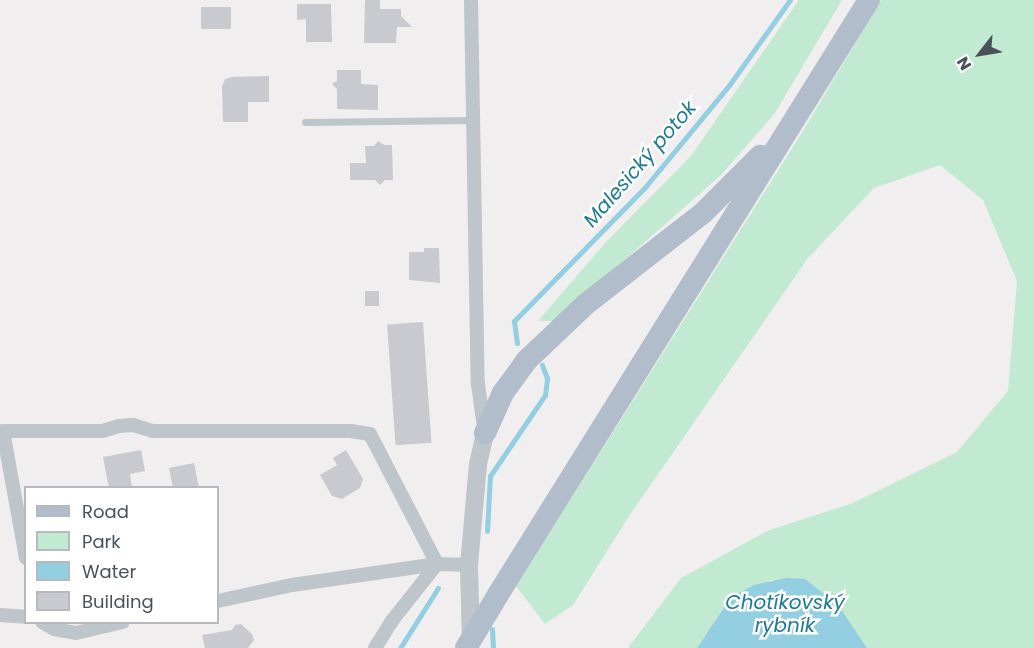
<!DOCTYPE html>
<html>
<head>
<meta charset="utf-8">
<style>
  body { margin:0 }
  #map { position:relative; width:1034px; height:648px; overflow:hidden; background:#f0eeee; font-family:Poppins,sans-serif }
  div>[style] { position:absolute }
  [style*='--x'] { left:calc(var(--x)*1px); top:calc(var(--y)*1px); width:calc(var(--w)*1px); rotate:calc(var(--a)*1deg) }
  .green>* { inset:0; background:#c2e9d2 }
  .water>* { inset:0; background:#94cfe1 }
  .stream>* { height:5px; margin:-2.5px; padding:0 2.5px; transform-origin:2.5px; border-radius:2.5px; background:#94cfe1 }
  .building>* { inset:0; background:#c9cad0; transform-origin:0 0 }
  .service>* { height:7px; margin:-3.5px; padding:0 3.5px; transform-origin:3.5px; border-radius:3.5px; background:#bec5cb }
  .minor>* { height:14px; margin:-7px; padding:0 7px; transform-origin:7px; border-radius:7px; background:#bec5cb }
  .tertiary>* { height:18px; margin:-9px; padding:0 9px; transform-origin:9px; border-radius:9px; background:#bec5cb }
  .primary>* { height:22px; margin:-11px; padding:0 11px; transform-origin:11px; border-radius:11px; background:#b1bdca }
  .primary-bridge>* { height:22px; margin:-11px; padding:0 11px; transform-origin:11px; border-radius:11px; background:#b1bdca }
  span { translate:-50% -50%; white-space:nowrap; text-align:center; line-height:1.15; -webkit-text-stroke:5px #fff; paint-order:stroke }
  .water-label { font-size:20px; color:#1e7b97; font-style:italic }
  .legend { position:absolute; left:24px; top:486px; width:195px; height:138px; box-sizing:border-box; background:#fff; border:2px solid #b6b9bd; margin:0; padding:8px 10px; list-style:none; font-size:18px; color:#495159 }
  .legend li { display:flex; align-items:center; gap:12px; height:30px }
  .legend b { width:30px; border:2px solid #b6b9bd }
  .north { position:absolute; left:950px; top:24px; width:60px; height:60px; -webkit-text-stroke:4px #fff; paint-order:stroke; rotate:239deg; font-size:16px; font-weight:700; line-height:24px; text-align:center; color:#495159 }
  .north::after { content:''; display:block; margin:auto; width:21px; height:27px; background:#495159; clip-path:polygon(50% 0,100% 100%,50% 72%,0 100%) }
</style>
</head>
<body>
<div id="map">
  <div class="green">
    <i style="clip-path:polygon(799px 0,842px 0,775px 113px,721px 175px,555px 321px,538px 321px,606px 242px,691px 156px)"></i>
    <i style="clip-path:polygon(881px 0,1034px 0,1034px 648px,867px 648px,841px 609px,772px 580px,731px 597px,697px 648px,628px 648px,681px 578px,767px 531px,853px 503px,957px 452px,1008px 391px,1017px 281px,983px 200px,940px 165px,874px 188px,808px 258px,631px 513px,573px 605px,545px 624px,516px 586px,803px 131px)"></i>
  </div>
  <div class="water">
    <i style="clip-path:polygon(786px 578px,805px 579px,823px 593px,841px 609px,867px 648px,697px 648px,731px 597px,754px 585px)"></i>
  </div>
  <div class="stream">
    <i style="--x:517;--y:343;--w:22;--a:-98"></i>
    <i style="--x:514;--y:321;--w:189;--a:-45.6"></i>
    <i style="--x:646;--y:186;--w:132;--a:-50.5"></i>
    <i style="--x:730;--y:84;--w:103;--a:-54.5"></i>
    <i style="--x:487;--y:531;--w:55;--a:-86.9"></i>
    <i style="--x:490;--y:476;--w:98;--a:-55.8"></i>
    <i style="--x:545;--y:395;--w:17;--a:-83"></i>
    <i style="--x:547;--y:378;--w:14;--a:-111"></i>
    <i style="--x:492;--y:629;--w:19;--a:87"></i>
    <i style="--x:400;--y:648;--w:71;--a:-57.7"></i>
  </div>
  <div class="building">
    <i style="clip-path:polygon(365px 0,380px 0,380px 9px,401px 9px,401px 16px,412px 27px,397px 27px,396px 43px,364px 43px)"></i>
    <i style="clip-path:polygon(297px 4px,331px 4px,332px 42px,306px 42px,306px 19px,297px 20px)"></i>
    <i style="left:201px;top:7px;width:30px;height:22px"></i>
    <i style="clip-path:polygon(337px 70px,361px 70px,361px 84px,378px 85px,378px 110px,337px 109px,337px 89px,332px 84px,337px 81px)"></i>
    <i style="clip-path:polygon(269px 76px,269px 102px,248px 102px,248px 122px,223px 122px,222px 86px,225px 79px,232px 77px)"></i>
    <i style="clip-path:polygon(378px 141px,384px 145px,392px 145px,393px 180px,385px 180px,380px 185px,375px 180px,350px 180px,350px 163px,366px 163px,365px 146px,374px 146px)"></i>
    <i style="clip-path:polygon(424px 248px,439px 248px,440px 283px,409px 280px,409px 252px,424px 252px)"></i>
    <i style="left:365px;top:291px;width:14px;height:15px"></i>
    <i style="left:423px;top:322px;width:121px;height:36px;rotate:86deg"></i>
    <i style="clip-path:polygon(141px 450px,145px 471px,130px 474px,132px 488px,109px 488px,103px 457px)"></i>
    <i style="clip-path:polygon(346px 450px,363px 479px,360px 488px,342px 499px,332px 496px,320px 475px,337px 465px,333px 458px)"></i>
    <i style="clip-path:polygon(194px 463px,199px 488px,173px 488px,169px 468px)"></i>
    <i style="clip-path:polygon(241px 624px,252px 634px,254px 640px,248px 648px,205px 648px,202px 635px,232px 630px,235px 625px)"></i>
  </div>
  <div class="service">
    <i style="--x:305;--y:122;--w:168;--a:-0.7"></i>
  </div>
  <div class="minor">
    <i style="--x:471;--y:0;--w:384;--a:89"></i>
    <i style="--x:478;--y:384;--w:44;--a:82.2"></i>
    <i style="--x:26;--y:558;--w:129;--a:-100.3"></i>
    <i style="--x:3;--y:431;--w:99;--a:0"></i>
    <i style="--x:102;--y:431;--w:18;--a:-16"></i>
    <i style="--x:119;--y:426;--w:14;--a:-4"></i>
    <i style="--x:133;--y:425;--w:21;--a:17"></i>
    <i style="--x:153;--y:431;--w:198;--a:0"></i>
    <i style="--x:351;--y:431;--w:19;--a:9"></i>
    <i style="--x:370;--y:434;--w:146;--a:62.7"></i>
    <i style="--x:218;--y:601;--w:76;--a:-12.2"></i>
    <i style="--x:292;--y:585;--w:147;--a:-8.2"></i>
    <i style="--x:437;--y:564;--w:32;--a:2"></i>
    <i style="--x:0;--y:615;--w:26;--a:4"></i>
    <i style="--x:42;--y:622;--w:14;--a:30"></i>
    <i style="--x:54;--y:629;--w:22;--a:10"></i>
    <i style="--x:76;--y:633;--w:48;--a:-13.2"></i>
    <i style="--x:375;--y:648;--w:31;--a:-58"></i>
    <i style="--x:391;--y:622;--w:74;--a:-51.6"></i>
  </div>
  <div class="tertiary">
    <i style="--x:471;--y:643;--w:78;--a:-91.5"></i>
    <i style="--x:469;--y:565;--w:101;--a:-84.9"></i>
    <i style="--x:478;--y:464;--w:32;--a:-77"></i>
  </div>
  <div class="primary">
    <i style="--x:485;--y:433;--w:44;--a:-65.8"></i>
    <i style="--x:503;--y:393;--w:41;--a:-54"></i>
    <i style="--x:527;--y:360;--w:81;--a:-43.5"></i>
    <i style="--x:586;--y:304;--w:148;--a:-37.9"></i>
    <i style="--x:703;--y:213;--w:81;--a:-45"></i>
    <i style="--x:499;--y:593;--w:699;--a:-58.04"></i>
  </div>
  <div class="primary-bridge">
    <i style="--x:466;--y:648;--w:64;--a:-59"></i>
  </div>
  <div class="water-label">
    <span style="left:640px;top:164px;rotate:-49deg">Malesický potok</span>
    <span style="left:785px;top:614px">Chotíkovský<br>rybník</span>
  </div>
  <ul class="legend">
  <li><b style="height:8px;background:#b1bdca"></b>Road</li>
  <li><b style="height:16px;background:#c2e9d2"></b>Park</li>
  <li><b style="height:16px;background:#94cfe1"></b>Water</li>
  <li><b style="height:16px;background:#c9cad0"></b>Building</li>
  </ul>
  <div class="north">N</div>
</div>
</body>
</html>
